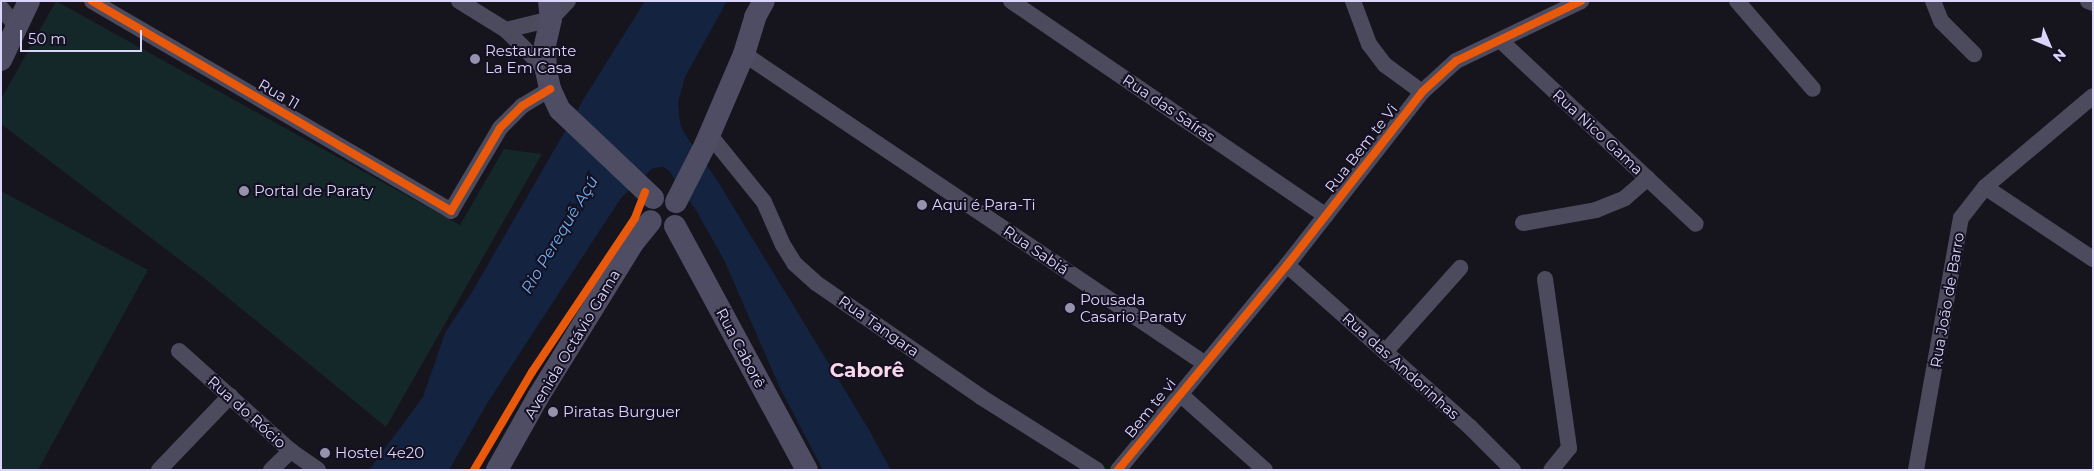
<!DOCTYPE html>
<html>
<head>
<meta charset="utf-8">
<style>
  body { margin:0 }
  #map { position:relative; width:2094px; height:471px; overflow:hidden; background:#16141d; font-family:Montserrat,sans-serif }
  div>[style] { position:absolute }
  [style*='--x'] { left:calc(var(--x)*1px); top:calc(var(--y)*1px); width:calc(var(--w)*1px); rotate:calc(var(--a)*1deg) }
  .green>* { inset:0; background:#142829 }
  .water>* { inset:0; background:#132340 }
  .street>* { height:16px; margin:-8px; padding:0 8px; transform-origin:8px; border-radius:8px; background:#4c4a5d }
  .secondary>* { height:22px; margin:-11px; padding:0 11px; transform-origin:11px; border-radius:11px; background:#4f4d63 }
  .cycleway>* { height:8px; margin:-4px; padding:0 4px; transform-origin:4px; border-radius:4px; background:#e8590c }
  .dots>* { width:14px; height:14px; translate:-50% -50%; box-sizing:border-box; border:2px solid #141021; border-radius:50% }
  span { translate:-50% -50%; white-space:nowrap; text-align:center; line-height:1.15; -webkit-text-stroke:4px #141021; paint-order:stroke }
  .poi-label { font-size:15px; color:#dbd5fb }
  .left { translate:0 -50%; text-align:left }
  .street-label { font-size:15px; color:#dbd5fb }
  .water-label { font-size:16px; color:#6eafef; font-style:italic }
  .district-label { font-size:20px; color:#fbd7ec; font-weight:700 }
  .frame { position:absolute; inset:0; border:2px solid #dbd5fb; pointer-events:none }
  .north { position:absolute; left:2024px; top:20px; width:50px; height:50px; -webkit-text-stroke:4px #141021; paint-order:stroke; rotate:135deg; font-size:14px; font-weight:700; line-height:20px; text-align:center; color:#dbd5fb }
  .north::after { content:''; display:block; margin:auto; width:18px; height:22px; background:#dbd5fb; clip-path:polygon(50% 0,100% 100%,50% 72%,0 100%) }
  .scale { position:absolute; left:20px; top:30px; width:122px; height:22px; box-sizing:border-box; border:2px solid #dbd5fb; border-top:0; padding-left:6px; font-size:15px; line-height:18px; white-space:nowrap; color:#dbd5fb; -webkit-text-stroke:4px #141021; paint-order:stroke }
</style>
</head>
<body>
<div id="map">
  <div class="green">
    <i style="clip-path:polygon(56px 1px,460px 225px,504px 149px,542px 154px,386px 427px,205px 279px,1px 124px,1px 99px)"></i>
    <i style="clip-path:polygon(1px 191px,148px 270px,38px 470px,1px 470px)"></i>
  </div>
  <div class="water">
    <i style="clip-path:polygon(645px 1px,727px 1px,685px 77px,678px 103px,680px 123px,684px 133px,717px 180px,868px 428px,891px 470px,823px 470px,780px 388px,724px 260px,697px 212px,669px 171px,664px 167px,653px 168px,621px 198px,488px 402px,449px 470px,369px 470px,423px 397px,445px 333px,472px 292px,583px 100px)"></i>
  </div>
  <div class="street">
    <i style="--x:92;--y:1;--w:416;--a:30.3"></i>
    <i style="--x:451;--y:211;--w:96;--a:-59.4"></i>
    <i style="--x:500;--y:128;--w:31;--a:-45"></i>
    <i style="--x:522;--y:106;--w:33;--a:-31"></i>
    <i style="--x:459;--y:1;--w:55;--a:31.7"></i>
    <i style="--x:506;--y:30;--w:57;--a:45"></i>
    <i style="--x:1011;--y:1;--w:381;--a:34.3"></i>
    <i style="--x:1353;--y:1;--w:46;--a:69.6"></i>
    <i style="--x:1369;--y:44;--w:26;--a:53"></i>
    <i style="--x:1385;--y:65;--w:46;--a:36.1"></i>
    <i style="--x:1737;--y:1;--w:116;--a:49.2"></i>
    <i style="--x:1933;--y:1;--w:22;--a:68"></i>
    <i style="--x:1941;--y:21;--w:47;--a:45"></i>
    <i style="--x:2088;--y:1;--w:5;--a:22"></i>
    <i style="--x:1;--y:8;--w:26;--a:50"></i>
    <i style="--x:506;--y:30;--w:46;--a:-13.7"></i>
    <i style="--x:551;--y:19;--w:25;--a:-47"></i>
    <i style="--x:1501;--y:41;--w:267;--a:43.2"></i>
    <i style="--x:744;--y:54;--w:554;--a:33.89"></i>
    <i style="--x:709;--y:134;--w:87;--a:51"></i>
    <i style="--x:764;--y:202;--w:47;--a:66.2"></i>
    <i style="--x:783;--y:245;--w:22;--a:58"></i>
    <i style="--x:795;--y:264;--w:28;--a:42"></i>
    <i style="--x:816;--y:283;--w:201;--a:34.6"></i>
    <i style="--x:981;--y:397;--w:137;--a:32.2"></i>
    <i style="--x:1985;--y:187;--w:130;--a:33.7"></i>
    <i style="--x:1523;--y:223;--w:74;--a:-10.1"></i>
    <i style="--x:1596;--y:210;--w:31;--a:-22"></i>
    <i style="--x:1625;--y:198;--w:30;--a:-41"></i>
    <i style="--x:1287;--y:265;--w:244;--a:41.5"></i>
    <i style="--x:1470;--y:427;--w:61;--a:45"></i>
    <i style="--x:1545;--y:279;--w:171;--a:81.9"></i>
    <i style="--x:1569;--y:448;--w:28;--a:129"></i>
    <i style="--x:179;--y:351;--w:150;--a:41.8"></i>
    <i style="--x:291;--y:451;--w:33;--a:35"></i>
    <i style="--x:1385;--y:352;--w:113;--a:-48.2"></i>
    <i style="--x:1180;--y:394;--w:114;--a:41.8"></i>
    <i style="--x:159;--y:470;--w:103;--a:-46.2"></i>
    <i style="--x:271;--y:470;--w:28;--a:-44"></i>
    <i style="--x:1118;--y:470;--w:266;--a:-50.5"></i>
    <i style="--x:1287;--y:265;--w:219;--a:-52"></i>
    <i style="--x:1422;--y:92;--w:46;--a:-42.4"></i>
    <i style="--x:1456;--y:61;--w:139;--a:-25.6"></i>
    <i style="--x:1916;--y:470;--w:256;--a:-79.9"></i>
    <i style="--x:1961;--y:218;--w:39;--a:-52"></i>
    <i style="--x:1985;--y:187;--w:141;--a:-40.1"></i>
  </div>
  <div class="secondary">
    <i style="--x:549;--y:1;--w:18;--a:84"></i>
    <i style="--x:551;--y:19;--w:28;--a:103"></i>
    <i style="--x:545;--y:46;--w:24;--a:88"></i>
    <i style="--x:546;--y:70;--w:19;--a:78"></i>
    <i style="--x:550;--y:89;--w:23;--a:65"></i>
    <i style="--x:560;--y:110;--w:128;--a:43.4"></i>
    <i style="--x:1;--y:60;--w:65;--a:-64.6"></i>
    <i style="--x:676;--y:202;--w:64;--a:-63"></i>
    <i style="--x:705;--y:145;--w:99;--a:-66.8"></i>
    <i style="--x:744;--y:54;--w:39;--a:-73"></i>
    <i style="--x:755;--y:17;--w:18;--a:-61"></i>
    <i style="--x:675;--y:226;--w:277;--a:61.6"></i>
    <i style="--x:497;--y:470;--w:84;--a:-60.7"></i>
    <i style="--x:538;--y:397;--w:181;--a:-58.3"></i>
    <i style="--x:633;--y:243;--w:28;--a:-51"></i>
  </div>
  <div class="cycleway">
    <i style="--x:92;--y:1;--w:416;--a:30.3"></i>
    <i style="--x:451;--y:211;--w:96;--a:-59.4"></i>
    <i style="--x:500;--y:128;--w:31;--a:-45"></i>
    <i style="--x:522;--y:106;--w:33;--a:-31"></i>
    <i style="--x:474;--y:470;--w:114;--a:-59.4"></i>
    <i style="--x:532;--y:372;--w:185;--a:-56.2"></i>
    <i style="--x:635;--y:218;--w:28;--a:-69"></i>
    <i style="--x:1118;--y:470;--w:266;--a:-50.5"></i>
    <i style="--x:1287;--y:265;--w:219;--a:-52"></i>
    <i style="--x:1422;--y:92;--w:46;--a:-42.4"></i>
    <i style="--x:1456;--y:61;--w:139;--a:-25.6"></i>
  </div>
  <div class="dots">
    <i style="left:475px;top:59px;background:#9691ad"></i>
    <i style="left:244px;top:191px;background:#9691ad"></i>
    <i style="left:922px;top:205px;background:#9691ad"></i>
    <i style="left:1070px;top:308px;background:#9691ad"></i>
    <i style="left:553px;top:412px;background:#9691ad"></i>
    <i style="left:325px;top:453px;background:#9691ad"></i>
  </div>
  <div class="poi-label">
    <span class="left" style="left:485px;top:59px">Restaurante<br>La Em Casa</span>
    <span class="left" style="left:254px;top:191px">Portal de Paraty</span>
    <span class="left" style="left:932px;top:205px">Aqui é Para-Ti</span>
    <span class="left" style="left:1080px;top:308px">Pousada<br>Casario Paraty</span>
    <span class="left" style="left:563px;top:412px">Piratas Burguer</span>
    <span class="left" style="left:335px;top:453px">Hostel 4e20</span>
  </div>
  <div class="street-label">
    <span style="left:279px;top:94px;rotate:30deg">Rua 11</span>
    <span style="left:1169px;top:108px;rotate:34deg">Rua das Saíras</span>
    <span style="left:1598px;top:132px;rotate:43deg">Rua Nico Gama</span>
    <span style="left:1361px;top:148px;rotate:-52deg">Rua Bem te Vi</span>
    <span style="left:1036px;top:250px;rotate:34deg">Rua Sabiá</span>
    <span style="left:1947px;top:300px;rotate:-80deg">Rua João de Barro</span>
    <span style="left:879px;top:326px;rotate:35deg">Rua Tangara</span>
    <span style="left:572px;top:344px;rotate:-59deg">Avenida Octávio Gama</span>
    <span style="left:741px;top:348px;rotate:62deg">Rua Caborê</span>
    <span style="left:1401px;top:366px;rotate:42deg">Rua das Andorinhas</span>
    <span style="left:1150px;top:408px;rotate:-51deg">Bem te vi</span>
    <span style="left:247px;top:412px;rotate:42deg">Rua do Rócio</span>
  </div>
  <div class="water-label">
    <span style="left:560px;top:235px;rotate:-59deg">Rio Perequê Açú</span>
  </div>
  <div class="district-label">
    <span style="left:867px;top:370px">Caborê</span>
  </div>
  <div class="frame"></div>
  <div class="north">N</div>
  <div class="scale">50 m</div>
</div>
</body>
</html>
